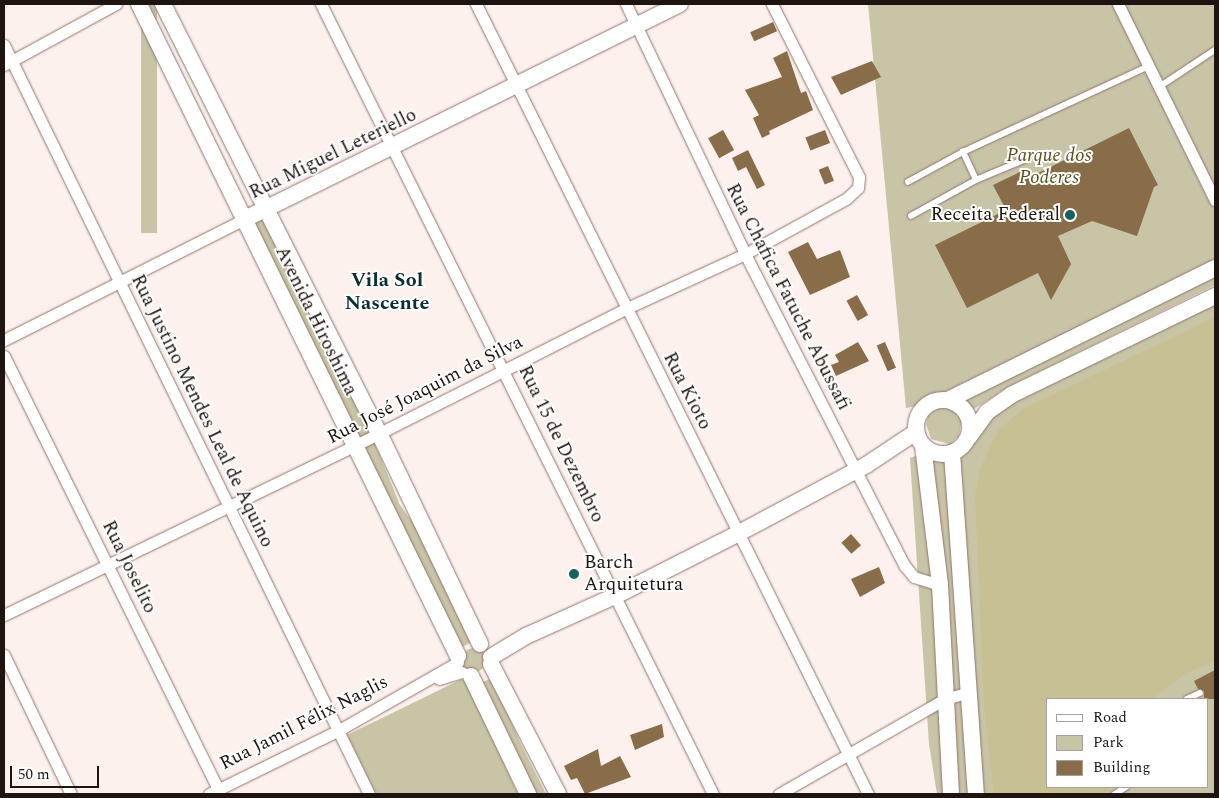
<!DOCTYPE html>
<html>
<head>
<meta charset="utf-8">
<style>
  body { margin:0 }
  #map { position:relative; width:1219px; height:798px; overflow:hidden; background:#fcf1ed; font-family:Spectral,serif }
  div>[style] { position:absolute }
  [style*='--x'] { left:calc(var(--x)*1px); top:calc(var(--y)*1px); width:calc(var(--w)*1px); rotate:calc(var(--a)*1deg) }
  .green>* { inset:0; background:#c8c4a6; transform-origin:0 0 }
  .round { border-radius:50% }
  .forest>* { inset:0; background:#c7c092 }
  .building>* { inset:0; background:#896c48; transform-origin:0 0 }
  .roads { filter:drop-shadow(0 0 1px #90766d) drop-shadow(0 0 1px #90766d) }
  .lane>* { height:5.5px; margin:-2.75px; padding:0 2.75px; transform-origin:2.75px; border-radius:2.75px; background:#fff }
  .street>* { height:11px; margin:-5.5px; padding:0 5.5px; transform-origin:5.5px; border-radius:5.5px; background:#fff }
  .secondary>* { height:16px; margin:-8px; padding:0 8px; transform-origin:8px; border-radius:8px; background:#fff }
  .secondary>.ring { margin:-8px; padding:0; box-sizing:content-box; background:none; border:16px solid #fff; border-radius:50% }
  .dots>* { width:14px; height:14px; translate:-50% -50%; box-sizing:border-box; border:2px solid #fff; border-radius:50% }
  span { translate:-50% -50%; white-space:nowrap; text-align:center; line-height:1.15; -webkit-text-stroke:4px #fff; paint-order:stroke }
  .street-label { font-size:19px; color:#1e1511 }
  .park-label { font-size:19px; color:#574f18; font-style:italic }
  .poi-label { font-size:19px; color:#1e1511 }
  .right { translate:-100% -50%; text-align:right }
  .left { translate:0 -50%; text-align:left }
  .neighbourhood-label { font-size:20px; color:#0c302f; font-weight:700 }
  .frame { position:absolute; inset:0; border:5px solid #1e1511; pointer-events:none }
  .legend { position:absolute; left:1046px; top:698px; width:162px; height:90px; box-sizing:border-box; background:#fff; border:1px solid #a5a1a0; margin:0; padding:6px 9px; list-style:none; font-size:15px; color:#1e1511 }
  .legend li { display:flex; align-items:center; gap:10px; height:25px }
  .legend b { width:25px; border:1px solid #a5a1a0 }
  .scale { position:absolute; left:10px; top:766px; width:89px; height:22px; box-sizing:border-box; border:2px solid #1e1511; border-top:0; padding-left:6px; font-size:15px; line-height:18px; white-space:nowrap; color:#1e1511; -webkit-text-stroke:4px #fff; paint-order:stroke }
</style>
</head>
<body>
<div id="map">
  <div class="green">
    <i style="left:141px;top:4px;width:16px;height:229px"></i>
    <i style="clip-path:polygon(868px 4px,1215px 4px,1215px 268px,948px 400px,906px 408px)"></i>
    <i style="clip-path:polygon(263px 218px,373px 439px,400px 505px,417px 528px,474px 641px,458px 649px,252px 224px)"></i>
    <i style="clip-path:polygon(evenodd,1215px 270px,1215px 285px,1006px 388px,962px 417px,959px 436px,950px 444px,969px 437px,987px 412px,1215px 296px,1215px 794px,937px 794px,929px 744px,910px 458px,949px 444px,931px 439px,926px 424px,928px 416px,936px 409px,1215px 270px,1048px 699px,1208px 699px,1208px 787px,1048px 787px,1048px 699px)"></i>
    <i class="round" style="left:462px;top:648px;width:24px;height:24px"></i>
    <i style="clip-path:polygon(492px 678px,520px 742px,546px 794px,533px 794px,478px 684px)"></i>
    <i style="clip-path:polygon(462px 679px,466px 682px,518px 794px,376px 794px,347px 735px)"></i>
  </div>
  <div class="forest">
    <i style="clip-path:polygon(1215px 317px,1215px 661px,1186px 673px,1152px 699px,1048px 699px,1048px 787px,1108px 787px,1112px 794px,994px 794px,984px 708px,975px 495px,980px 469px,998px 431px,1023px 409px)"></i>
  </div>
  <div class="building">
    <i style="left:773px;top:22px;width:10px;height:25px;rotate:66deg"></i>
    <i style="clip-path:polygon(787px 51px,801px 93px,806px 91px,813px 110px,769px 131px,770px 134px,762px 138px,753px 118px,759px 115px,745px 90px,782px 77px,773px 58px)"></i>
    <i style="clip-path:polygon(872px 61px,881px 77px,841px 95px,831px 77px)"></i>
    <i style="clip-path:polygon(1129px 128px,1158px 185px,1154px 187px,1137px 236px,1092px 221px,1058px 236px,1071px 264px,1051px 300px,1038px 273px,967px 308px,935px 245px,1006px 210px,993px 185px,1024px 170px,1028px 178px)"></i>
    <i style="left:723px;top:130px;width:23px;height:17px;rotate:61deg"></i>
    <i style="left:825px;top:130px;width:14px;height:21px;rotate:69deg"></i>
    <i style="clip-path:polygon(748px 150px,765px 185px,757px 189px,746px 167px,738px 171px,732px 158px)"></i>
    <i style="left:828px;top:166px;width:16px;height:10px;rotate:68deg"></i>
    <i style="clip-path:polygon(808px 242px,817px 259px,840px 250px,850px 277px,810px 295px,788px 252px)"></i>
    <i style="left:857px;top:295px;width:23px;height:12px;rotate:61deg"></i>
    <i style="clip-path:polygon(858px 342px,869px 361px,836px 376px,831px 365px,839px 362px,835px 355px)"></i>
    <i style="left:885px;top:342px;width:28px;height:9px;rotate:67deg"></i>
    <i style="left:851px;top:534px;width:15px;height:13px;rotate:48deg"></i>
    <i style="clip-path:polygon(879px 567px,885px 583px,860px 597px,851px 579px)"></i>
    <i style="clip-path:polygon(1215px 670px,1215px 699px,1204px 699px,1204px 691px,1198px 689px,1194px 681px)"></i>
    <i style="clip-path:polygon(662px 724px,664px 737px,635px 750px,630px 735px)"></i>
    <i style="clip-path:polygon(598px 749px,601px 766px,620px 756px,631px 777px,585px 794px,577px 778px,571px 780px,564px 766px)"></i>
  </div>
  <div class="roads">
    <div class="lane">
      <i style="--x:1159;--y:87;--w:67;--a:-33.5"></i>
      <i style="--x:976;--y:180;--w:54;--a:-22.8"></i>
      <i style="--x:908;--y:182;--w:63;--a:-28.6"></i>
      <i style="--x:963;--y:152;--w:205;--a:-24.8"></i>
      <i style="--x:911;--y:216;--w:74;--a:-29"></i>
      <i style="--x:976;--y:180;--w:31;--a:-115"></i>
      <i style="--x:1187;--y:699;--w:14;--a:-25"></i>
      <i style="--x:1115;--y:794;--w:13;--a:-32"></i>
    </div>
    <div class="street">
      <i style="--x:321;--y:4;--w:882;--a:63.61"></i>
      <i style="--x:476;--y:4;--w:882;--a:63.61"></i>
      <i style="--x:626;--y:4;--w:277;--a:64.5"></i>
      <i style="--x:745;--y:254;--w:351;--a:62.9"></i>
      <i style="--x:905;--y:566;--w:14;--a:51"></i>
      <i style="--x:914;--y:577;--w:27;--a:17"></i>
      <i style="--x:1118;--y:4;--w:219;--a:63.7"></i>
      <i style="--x:4;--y:45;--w:833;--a:64.02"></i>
      <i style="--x:4;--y:65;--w:128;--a:-28.6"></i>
      <i style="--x:4;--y:340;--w:270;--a:-26.7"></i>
      <i style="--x:4;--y:356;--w:488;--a:63.7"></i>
      <i style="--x:4;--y:615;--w:389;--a:-25.8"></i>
      <i style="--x:354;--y:446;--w:304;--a:-26.8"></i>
      <i style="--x:625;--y:309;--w:132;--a:-24.6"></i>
      <i style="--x:745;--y:254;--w:115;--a:-28.6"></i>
      <i style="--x:846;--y:199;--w:16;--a:-43"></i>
      <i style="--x:858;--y:188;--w:11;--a:-85"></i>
      <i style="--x:859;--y:177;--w:194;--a:-116.7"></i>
      <i style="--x:4;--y:655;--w:154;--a:64.3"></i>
      <i style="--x:439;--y:679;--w:24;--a:-17"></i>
      <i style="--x:209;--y:794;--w:145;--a:-26.2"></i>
      <i style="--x:339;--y:730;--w:137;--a:-29.7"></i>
      <i style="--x:779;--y:794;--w:191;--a:-29.8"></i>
      <i style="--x:945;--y:699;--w:25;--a:-16"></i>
    </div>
    <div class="secondary">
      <i style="--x:139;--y:4;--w:726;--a:63.93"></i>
      <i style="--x:163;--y:4;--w:480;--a:63.3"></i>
      <i style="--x:379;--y:433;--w:234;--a:64.4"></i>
      <i style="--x:245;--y:219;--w:485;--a:-26.3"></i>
      <i class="ring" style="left:916px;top:400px;width:38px;height:38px"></i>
      <i style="--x:948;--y:400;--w:298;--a:-26.3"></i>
      <i style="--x:969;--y:437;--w:31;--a:-54"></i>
      <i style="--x:987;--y:412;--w:29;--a:-35"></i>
      <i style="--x:1011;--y:395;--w:227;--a:-25.9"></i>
      <i style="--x:923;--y:446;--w:140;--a:83"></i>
      <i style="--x:940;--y:585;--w:209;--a:87"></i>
      <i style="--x:952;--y:453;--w:342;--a:86"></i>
      <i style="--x:491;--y:657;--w:41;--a:-31"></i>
      <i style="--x:526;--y:636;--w:98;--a:-24.2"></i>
      <i style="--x:615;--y:596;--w:139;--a:-26.9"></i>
      <i style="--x:739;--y:533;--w:146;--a:-28.1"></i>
      <i style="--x:868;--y:464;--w:58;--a:-33.7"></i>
      <i style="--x:491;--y:664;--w:146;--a:62.7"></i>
      <i style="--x:471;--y:676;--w:131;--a:64.2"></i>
    </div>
  </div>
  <div class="dots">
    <i style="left:1070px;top:215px;background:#146360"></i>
    <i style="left:574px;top:574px;background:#146360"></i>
  </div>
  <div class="street-label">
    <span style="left:333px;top:154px;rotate:-26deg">Rua Miguel Leteriello</span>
    <span style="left:788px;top:297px;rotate:63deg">Rua Chafica Fatuche Abussafi</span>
    <span style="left:316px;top:321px;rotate:64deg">Avenida Hiroshima</span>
    <span style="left:425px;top:390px;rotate:-27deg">Rua José Joaquim da Silva</span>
    <span style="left:687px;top:391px;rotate:63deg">Rua Kioto</span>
    <span style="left:202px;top:411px;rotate:64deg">Rua Justino Mendes Leal de Aquino</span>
    <span style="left:561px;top:444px;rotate:64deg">Rua 15 de Dezembro</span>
    <span style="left:129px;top:567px;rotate:64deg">Rua Joselito</span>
    <span style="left:304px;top:723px;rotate:-27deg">Rua Jamil Félix Naglis</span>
  </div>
  <div class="park-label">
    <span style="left:1049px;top:167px">Parque dos<br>Poderes</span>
  </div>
  <div class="poi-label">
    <span class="right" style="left:1060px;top:215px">Receita Federal</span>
    <span class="left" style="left:584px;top:574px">Barch<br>Arquitetura</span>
  </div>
  <div class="neighbourhood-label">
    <span style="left:387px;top:292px">Vila Sol<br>Nascente</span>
  </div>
  <div class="frame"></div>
  <ul class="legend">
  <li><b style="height:6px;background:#fff"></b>Road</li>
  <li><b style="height:14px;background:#c8c4a6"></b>Park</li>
  <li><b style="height:14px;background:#896c48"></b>Building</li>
  </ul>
  <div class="scale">50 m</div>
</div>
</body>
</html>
